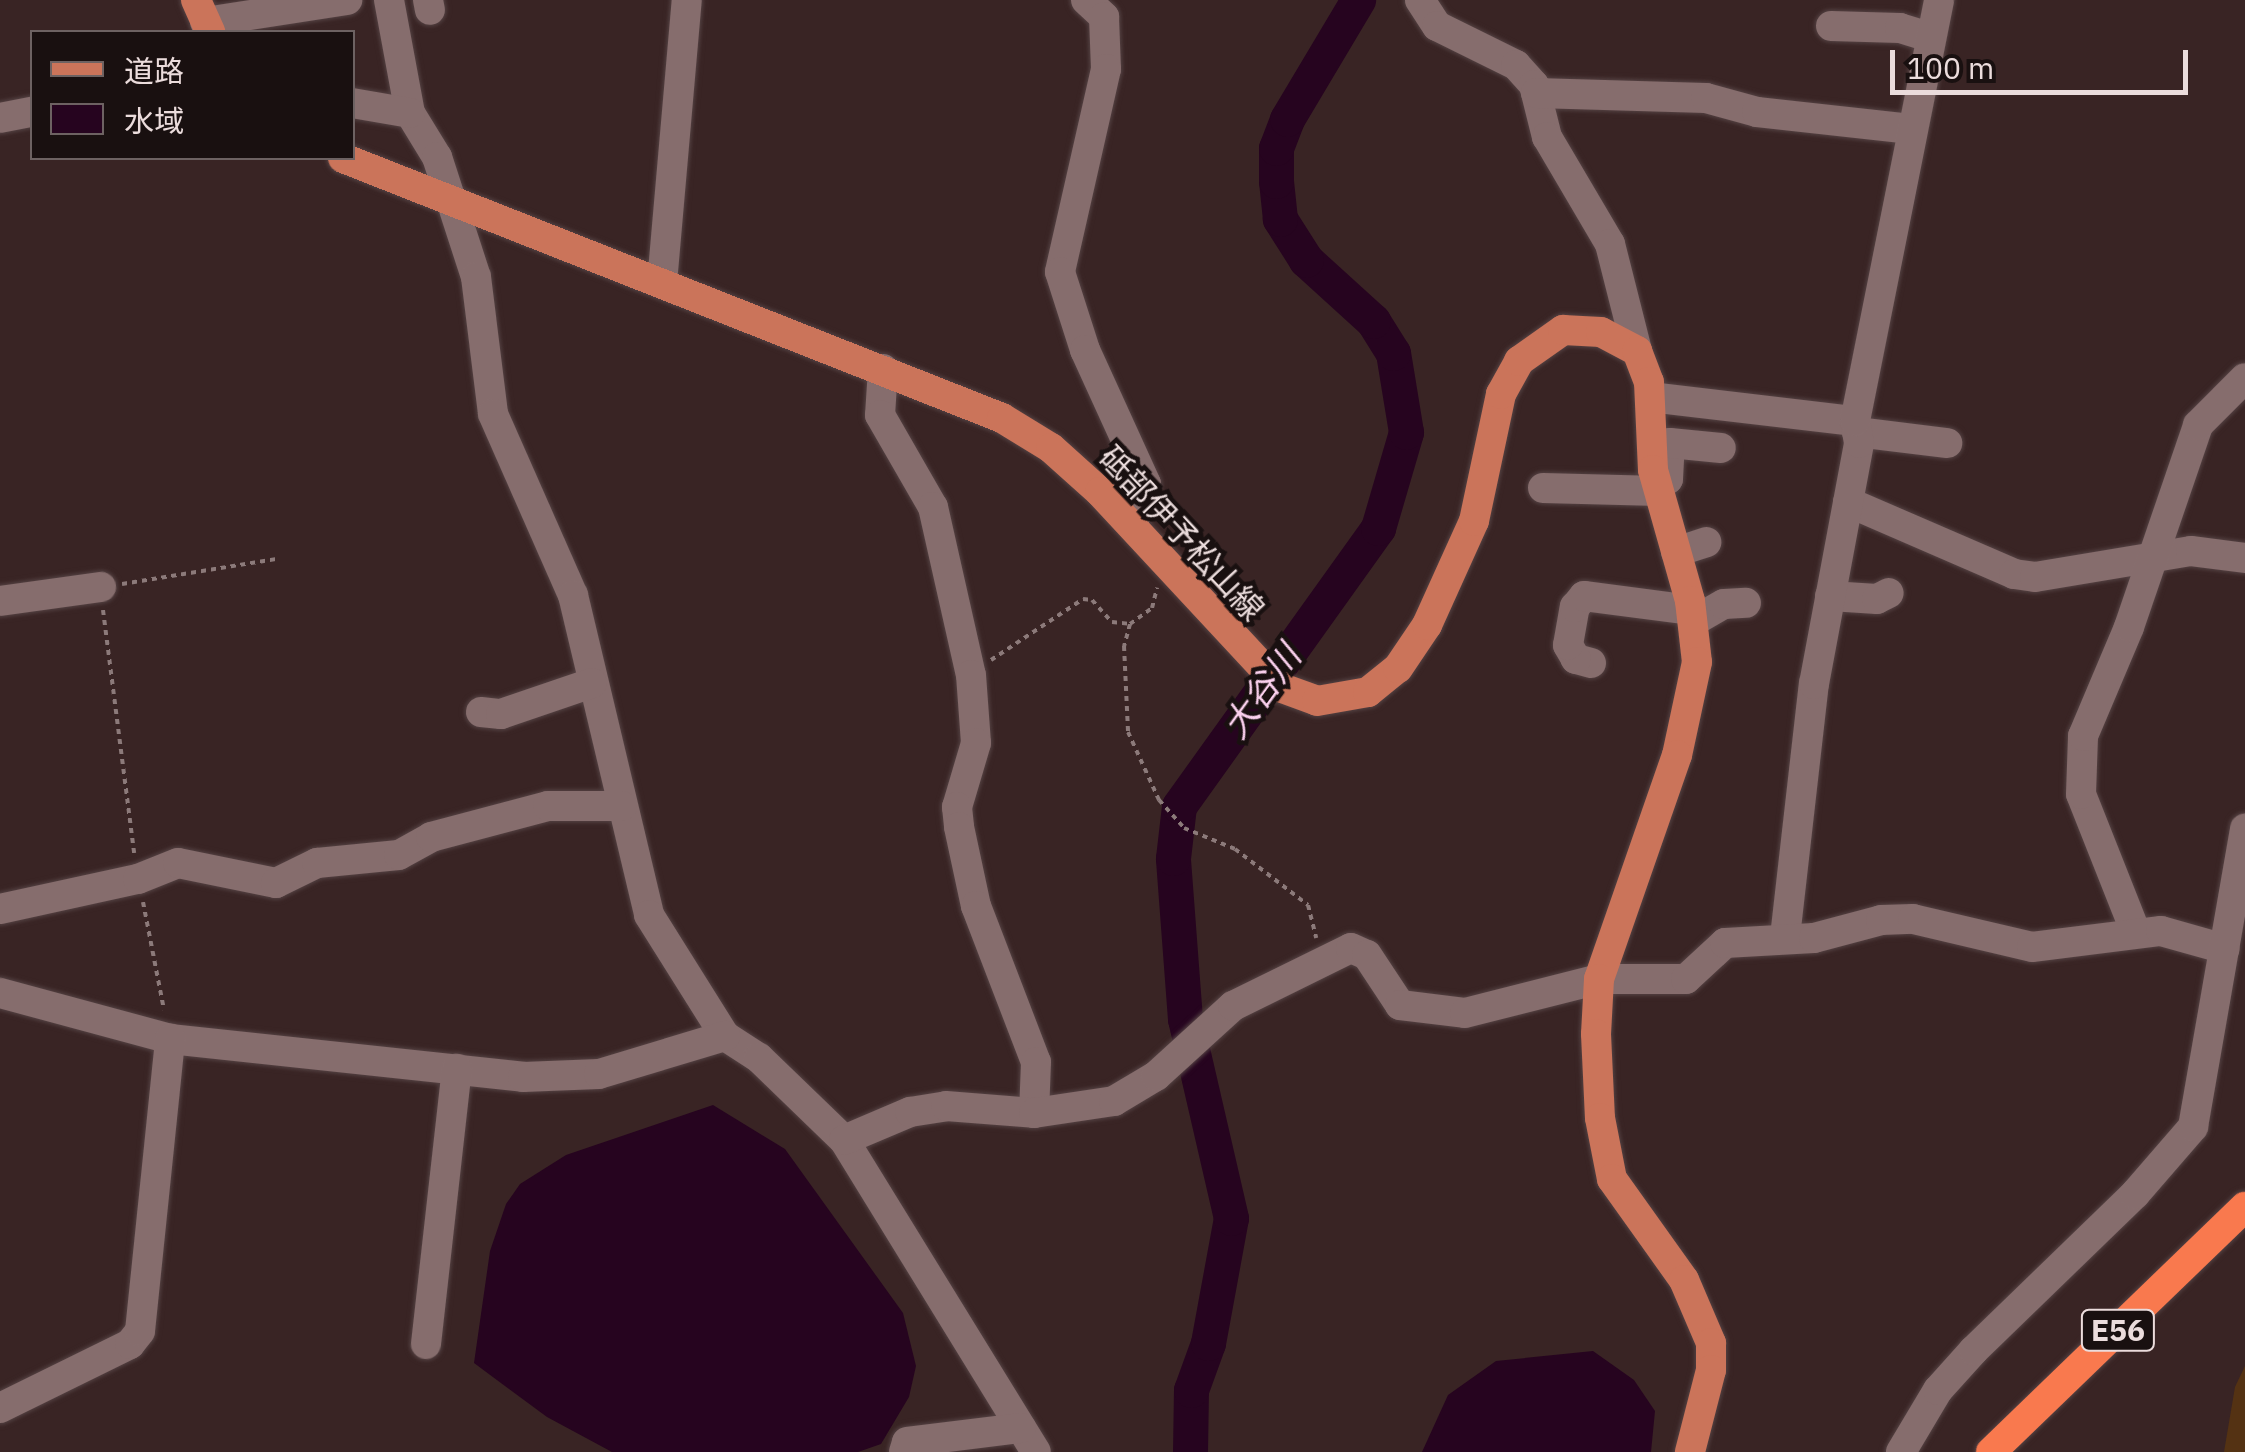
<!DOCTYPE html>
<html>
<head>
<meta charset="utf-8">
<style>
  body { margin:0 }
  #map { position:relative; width:2245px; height:1452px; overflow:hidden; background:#392424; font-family:"IBM Plex Sans","Noto Sans JP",sans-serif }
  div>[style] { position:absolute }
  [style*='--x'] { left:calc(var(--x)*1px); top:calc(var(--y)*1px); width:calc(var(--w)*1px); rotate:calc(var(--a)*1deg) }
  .green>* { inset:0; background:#543213 }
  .water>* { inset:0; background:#26041f }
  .river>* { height:35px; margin:-17.5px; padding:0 17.5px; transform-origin:17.5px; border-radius:17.5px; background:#26041f }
  .path>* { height:4px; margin-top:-2px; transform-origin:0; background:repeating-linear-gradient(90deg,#8c7a7a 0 5px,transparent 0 10px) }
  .roads { filter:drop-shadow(0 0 2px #544243) drop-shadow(0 0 2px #544243) }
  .minor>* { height:30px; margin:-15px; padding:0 15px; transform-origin:15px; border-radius:15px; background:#866d6d }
  .major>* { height:30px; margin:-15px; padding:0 15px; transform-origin:15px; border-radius:15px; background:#cb745a }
  .highway>* { height:30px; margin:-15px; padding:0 15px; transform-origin:15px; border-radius:15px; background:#f9794e }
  span { translate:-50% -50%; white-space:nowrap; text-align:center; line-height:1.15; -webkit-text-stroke:9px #191010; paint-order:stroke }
  .shield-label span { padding:2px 8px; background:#191010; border:2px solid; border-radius:8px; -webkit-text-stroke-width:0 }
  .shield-label { font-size:30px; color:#ebdcdc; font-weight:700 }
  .street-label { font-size:32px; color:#ebdcdc }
  .water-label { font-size:35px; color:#fad0ed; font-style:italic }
  .legend { position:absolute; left:30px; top:30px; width:325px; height:130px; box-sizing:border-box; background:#191010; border:2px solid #6d6262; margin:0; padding:12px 18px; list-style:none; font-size:30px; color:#ebdcdc }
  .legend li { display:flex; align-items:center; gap:20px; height:50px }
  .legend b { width:50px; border:2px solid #6d6262 }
  .scale { position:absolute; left:1890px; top:50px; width:298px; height:45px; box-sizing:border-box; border:5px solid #ebdcdc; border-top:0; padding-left:12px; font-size:30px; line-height:35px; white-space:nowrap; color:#ebdcdc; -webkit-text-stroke:8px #191010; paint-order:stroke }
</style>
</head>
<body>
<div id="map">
  <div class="green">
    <i style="clip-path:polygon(2245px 1366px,2245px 1452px,2224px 1452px,2235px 1387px)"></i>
  </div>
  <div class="water">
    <i style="clip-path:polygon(713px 1105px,785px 1149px,903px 1313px,916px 1366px,909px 1397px,881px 1444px,858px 1452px,612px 1452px,547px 1417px,474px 1363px,490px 1251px,506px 1204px,520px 1184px,566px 1155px)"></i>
    <i style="clip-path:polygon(1593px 1351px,1634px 1380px,1655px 1411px,1651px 1452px,1422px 1452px,1448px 1395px,1496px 1361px)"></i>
  </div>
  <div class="river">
    <i style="--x:1190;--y:1452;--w:62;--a:-89.1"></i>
    <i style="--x:1191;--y:1390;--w:50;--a:-70.1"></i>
    <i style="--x:1208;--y:1343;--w:127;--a:-79.6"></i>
    <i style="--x:1231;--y:1218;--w:204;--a:-103"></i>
    <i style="--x:1185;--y:1019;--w:161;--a:-94.3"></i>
    <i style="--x:1173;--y:858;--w:52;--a:-83.4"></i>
    <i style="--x:1179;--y:806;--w:342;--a:-54.4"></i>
    <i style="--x:1378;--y:528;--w:100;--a:-73.7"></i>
    <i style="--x:1406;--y:432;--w:80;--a:-99.3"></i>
    <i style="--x:1393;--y:353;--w:38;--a:-122"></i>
    <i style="--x:1373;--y:321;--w:91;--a:-137.7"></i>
    <i style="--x:1306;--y:260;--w:49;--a:-122.4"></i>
    <i style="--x:1280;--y:219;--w:38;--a:-96"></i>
    <i style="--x:1276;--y:181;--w:33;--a:-90"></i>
    <i style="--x:1276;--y:148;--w:31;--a:-69"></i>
    <i style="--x:1287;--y:119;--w:139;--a:-59.2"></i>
  </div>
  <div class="path">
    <i style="--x:122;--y:584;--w:157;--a:-9.2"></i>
    <i style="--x:103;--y:610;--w:245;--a:82.7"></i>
    <i style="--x:1130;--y:624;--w:23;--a:105"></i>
    <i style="--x:1124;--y:646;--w:86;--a:87.3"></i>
    <i style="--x:1128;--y:732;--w:75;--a:65.5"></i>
    <i style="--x:1159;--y:800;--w:38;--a:48"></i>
    <i style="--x:1184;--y:828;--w:55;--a:22.4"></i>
    <i style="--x:1235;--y:849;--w:92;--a:37.5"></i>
    <i style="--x:1308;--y:905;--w:34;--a:76"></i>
    <i style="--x:991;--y:660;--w:110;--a:-33.5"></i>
    <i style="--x:1083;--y:599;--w:9;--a:6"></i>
    <i style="--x:1092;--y:600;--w:30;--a:48"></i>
    <i style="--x:1112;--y:622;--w:18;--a:6"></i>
    <i style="--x:1130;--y:624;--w:27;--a:-36"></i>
    <i style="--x:1152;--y:608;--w:21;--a:-76"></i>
    <i style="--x:143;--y:902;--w:110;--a:79"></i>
  </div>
  <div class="roads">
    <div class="minor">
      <i style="--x:389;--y:0;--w:115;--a:79.5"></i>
      <i style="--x:410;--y:113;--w:52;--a:58.5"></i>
      <i style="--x:437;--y:157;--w:126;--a:72"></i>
      <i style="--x:476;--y:277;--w:138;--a:82.9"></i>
      <i style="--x:493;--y:414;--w:198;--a:66.2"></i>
      <i style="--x:573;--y:595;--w:329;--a:76.6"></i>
      <i style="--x:649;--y:915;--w:143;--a:57.9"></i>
      <i style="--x:725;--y:1036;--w:40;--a:32.9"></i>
      <i style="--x:759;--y:1058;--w:118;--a:44"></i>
      <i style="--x:844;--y:1140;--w:366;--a:58.4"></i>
      <i style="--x:428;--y:0;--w:10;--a:79"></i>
      <i style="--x:1086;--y:0;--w:25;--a:43"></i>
      <i style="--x:1104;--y:17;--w:52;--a:87.8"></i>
      <i style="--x:1106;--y:69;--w:208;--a:102.8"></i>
      <i style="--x:1060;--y:272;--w:82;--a:72.2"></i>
      <i style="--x:1085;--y:350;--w:147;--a:65.5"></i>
      <i style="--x:1146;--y:484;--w:44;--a:108.4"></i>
      <i style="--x:1420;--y:0;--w:31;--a:57"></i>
      <i style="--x:1437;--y:26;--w:88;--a:26.3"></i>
      <i style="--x:1516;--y:65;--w:27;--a:48"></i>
      <i style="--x:1534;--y:85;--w:54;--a:76"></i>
      <i style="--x:1547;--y:137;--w:124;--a:59.5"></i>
      <i style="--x:1610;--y:244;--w:110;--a:75.8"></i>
      <i style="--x:205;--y:22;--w:144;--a:-8.8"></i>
      <i style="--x:1831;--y:26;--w:69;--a:1.7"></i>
      <i style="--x:1900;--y:28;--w:31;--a:17"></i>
      <i style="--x:1536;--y:93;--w:170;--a:1.7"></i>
      <i style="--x:1706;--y:98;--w:53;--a:15.4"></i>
      <i style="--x:1757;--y:112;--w:155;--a:6.3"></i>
      <i style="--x:352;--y:103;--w:59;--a:9.8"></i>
      <i style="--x:0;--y:118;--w:33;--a:-11"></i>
      <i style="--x:662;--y:283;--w:284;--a:-85"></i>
      <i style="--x:883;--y:369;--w:46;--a:93.7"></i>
      <i style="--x:880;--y:415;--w:106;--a:60.1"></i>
      <i style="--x:933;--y:507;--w:172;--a:77.3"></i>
      <i style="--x:971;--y:675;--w:68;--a:85.8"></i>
      <i style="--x:976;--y:743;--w:67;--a:106.5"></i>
      <i style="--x:957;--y:807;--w:20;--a:84"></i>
      <i style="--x:959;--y:827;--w:81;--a:77.9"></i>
      <i style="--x:976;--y:906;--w:167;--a:69"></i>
      <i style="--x:1036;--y:1062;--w:51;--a:92.2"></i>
      <i style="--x:1650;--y:397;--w:206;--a:6.7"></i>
      <i style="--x:1857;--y:432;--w:91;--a:7"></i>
      <i style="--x:1656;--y:481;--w:12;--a:-9"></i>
      <i style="--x:1668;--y:479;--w:36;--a:-87"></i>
      <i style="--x:1670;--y:443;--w:51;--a:5.6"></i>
      <i style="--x:1543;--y:488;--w:116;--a:1.5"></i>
      <i style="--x:1848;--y:502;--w:181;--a:23.4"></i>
      <i style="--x:2014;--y:574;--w:21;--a:8"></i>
      <i style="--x:2035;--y:577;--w:158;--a:-9.5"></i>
      <i style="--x:2191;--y:551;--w:54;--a:7.4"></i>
      <i style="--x:1676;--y:552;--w:32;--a:-18"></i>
      <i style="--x:1830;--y:596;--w:47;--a:3.7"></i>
      <i style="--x:1877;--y:599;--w:13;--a:-27"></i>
      <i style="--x:0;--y:601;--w:102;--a:-7.9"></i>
      <i style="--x:1694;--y:621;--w:34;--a:-30"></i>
      <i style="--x:1724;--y:604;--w:22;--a:-3"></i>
      <i style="--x:1591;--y:663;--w:16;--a:-165"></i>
      <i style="--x:1576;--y:659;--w:16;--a:-120"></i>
      <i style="--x:1568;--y:645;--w:39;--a:-80"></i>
      <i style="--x:1575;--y:607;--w:14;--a:-51"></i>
      <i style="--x:1584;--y:596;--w:109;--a:7.4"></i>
      <i style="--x:481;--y:712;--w:20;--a:6"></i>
      <i style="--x:501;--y:714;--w:96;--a:-18.8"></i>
      <i style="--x:0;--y:909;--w:141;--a:-12.3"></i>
      <i style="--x:138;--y:879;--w:43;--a:-21.8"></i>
      <i style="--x:178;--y:863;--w:100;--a:11.5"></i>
      <i style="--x:276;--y:883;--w:46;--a:-26"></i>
      <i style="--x:317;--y:863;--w:82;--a:-5.6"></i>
      <i style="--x:399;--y:855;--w:37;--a:-29"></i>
      <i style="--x:431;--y:837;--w:121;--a:-14.8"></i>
      <i style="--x:548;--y:806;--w:74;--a:0"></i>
      <i style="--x:2136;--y:933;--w:149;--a:-111.6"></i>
      <i style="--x:2081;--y:794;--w:58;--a:-88"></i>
      <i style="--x:2083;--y:736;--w:118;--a:-67.1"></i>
      <i style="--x:2129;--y:627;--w:213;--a:-71.1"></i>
      <i style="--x:2198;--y:425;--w:66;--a:-45"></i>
      <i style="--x:1785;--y:937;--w:255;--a:-83.5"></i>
      <i style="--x:1814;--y:684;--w:245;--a:-79.4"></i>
      <i style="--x:1859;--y:443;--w:22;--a:-100"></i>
      <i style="--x:1855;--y:421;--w:429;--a:-78.7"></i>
      <i style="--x:0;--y:993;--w:176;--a:15.1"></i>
      <i style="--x:170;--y:1039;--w:355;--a:6.1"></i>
      <i style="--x:523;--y:1077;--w:76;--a:-2.3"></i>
      <i style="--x:599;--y:1074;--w:132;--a:-16.8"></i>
      <i style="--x:844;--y:1140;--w:72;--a:-23"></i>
      <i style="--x:910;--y:1112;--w:36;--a:-9"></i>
      <i style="--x:946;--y:1106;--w:88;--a:4.5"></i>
      <i style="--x:1034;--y:1113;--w:81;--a:-8.5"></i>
      <i style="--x:1114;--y:1101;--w:49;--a:-30.8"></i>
      <i style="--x:1156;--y:1076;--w:104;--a:-42.3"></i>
      <i style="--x:1233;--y:1006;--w:131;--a:-26.2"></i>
      <i style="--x:1351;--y:948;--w:17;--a:24"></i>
      <i style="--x:1367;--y:955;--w:60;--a:56.6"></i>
      <i style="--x:1400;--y:1005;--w:65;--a:7"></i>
      <i style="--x:1465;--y:1013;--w:138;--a:-14.2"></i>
      <i style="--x:1599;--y:979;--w:87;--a:0"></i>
      <i style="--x:1686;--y:979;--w:53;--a:-42.7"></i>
      <i style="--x:1725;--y:943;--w:89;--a:-3.2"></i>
      <i style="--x:1814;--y:938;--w:69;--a:-15"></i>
      <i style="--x:1881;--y:920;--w:32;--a:-2"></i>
      <i style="--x:1913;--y:919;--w:122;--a:13.2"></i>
      <i style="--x:2032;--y:947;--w:130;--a:-7.1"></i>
      <i style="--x:2161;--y:931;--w:66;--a:15.7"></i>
      <i style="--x:426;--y:1344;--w:277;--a:-83.6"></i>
      <i style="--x:0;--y:1408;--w:145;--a:-26.2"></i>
      <i style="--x:130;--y:1344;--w:16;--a:-52"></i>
      <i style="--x:140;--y:1331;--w:294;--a:-84.1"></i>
      <i style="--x:904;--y:1452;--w:10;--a:-73"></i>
      <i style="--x:907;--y:1442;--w:115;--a:-7"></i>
      <i style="--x:1901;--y:1452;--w:72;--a:-59.2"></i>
      <i style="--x:1938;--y:1390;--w:54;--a:-48"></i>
      <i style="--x:1974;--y:1350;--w:224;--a:-44.1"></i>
      <i style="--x:2135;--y:1194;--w:89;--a:-49.1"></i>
      <i style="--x:2193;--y:1127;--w:303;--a:-80.1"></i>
    </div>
    <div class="major">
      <i style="--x:196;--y:0;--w:35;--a:66"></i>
      <i style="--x:343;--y:158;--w:708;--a:21.53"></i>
      <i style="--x:1002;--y:418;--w:57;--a:31.5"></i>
      <i style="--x:1051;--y:448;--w:66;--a:41.9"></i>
      <i style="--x:1100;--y:492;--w:267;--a:47.1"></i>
      <i style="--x:1282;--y:688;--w:37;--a:20"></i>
      <i style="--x:1317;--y:701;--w:52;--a:-10"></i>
      <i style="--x:1368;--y:692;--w:38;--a:-39"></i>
      <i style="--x:1398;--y:668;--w:52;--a:-56"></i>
      <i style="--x:1427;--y:625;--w:114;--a:-65.7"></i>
      <i style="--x:1474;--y:521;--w:130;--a:-78"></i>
      <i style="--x:1501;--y:394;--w:38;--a:-61"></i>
      <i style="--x:1519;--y:361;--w:54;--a:-35.2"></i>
      <i style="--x:1563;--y:330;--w:38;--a:3"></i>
      <i style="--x:1601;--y:332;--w:41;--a:27.8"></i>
      <i style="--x:1637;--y:351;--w:33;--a:69"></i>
      <i style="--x:1649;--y:382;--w:88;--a:87.4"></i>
      <i style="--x:1653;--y:470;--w:136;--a:74.2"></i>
      <i style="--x:1690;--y:601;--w:61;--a:83.5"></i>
      <i style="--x:1697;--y:662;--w:95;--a:102.1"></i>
      <i style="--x:1677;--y:755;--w:237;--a:109.2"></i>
      <i style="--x:1599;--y:979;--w:55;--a:93.1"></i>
      <i style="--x:1596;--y:1034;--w:84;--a:87.3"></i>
      <i style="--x:1600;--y:1118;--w:62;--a:78.9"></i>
      <i style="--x:1612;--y:1179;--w:124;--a:54.5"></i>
      <i style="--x:1684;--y:1280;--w:69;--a:66.8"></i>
      <i style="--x:1711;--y:1343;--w:27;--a:90"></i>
      <i style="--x:1711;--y:1370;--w:85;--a:104.4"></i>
    </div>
    <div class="highway">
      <i style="--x:1991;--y:1452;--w:353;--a:-44"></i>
    </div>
  </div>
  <div class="shield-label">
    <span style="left:2118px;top:1330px">E56</span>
  </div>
  <div class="street-label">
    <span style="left:1182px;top:533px;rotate:47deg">砥部伊予松山線</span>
  </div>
  <div class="water-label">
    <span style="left:1261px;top:691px;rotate:-54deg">大谷川</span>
  </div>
  <ul class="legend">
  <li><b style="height:12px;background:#cb745a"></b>道路</li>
  <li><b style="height:28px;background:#26041f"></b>水域</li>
  </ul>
  <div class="scale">100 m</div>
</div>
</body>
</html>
